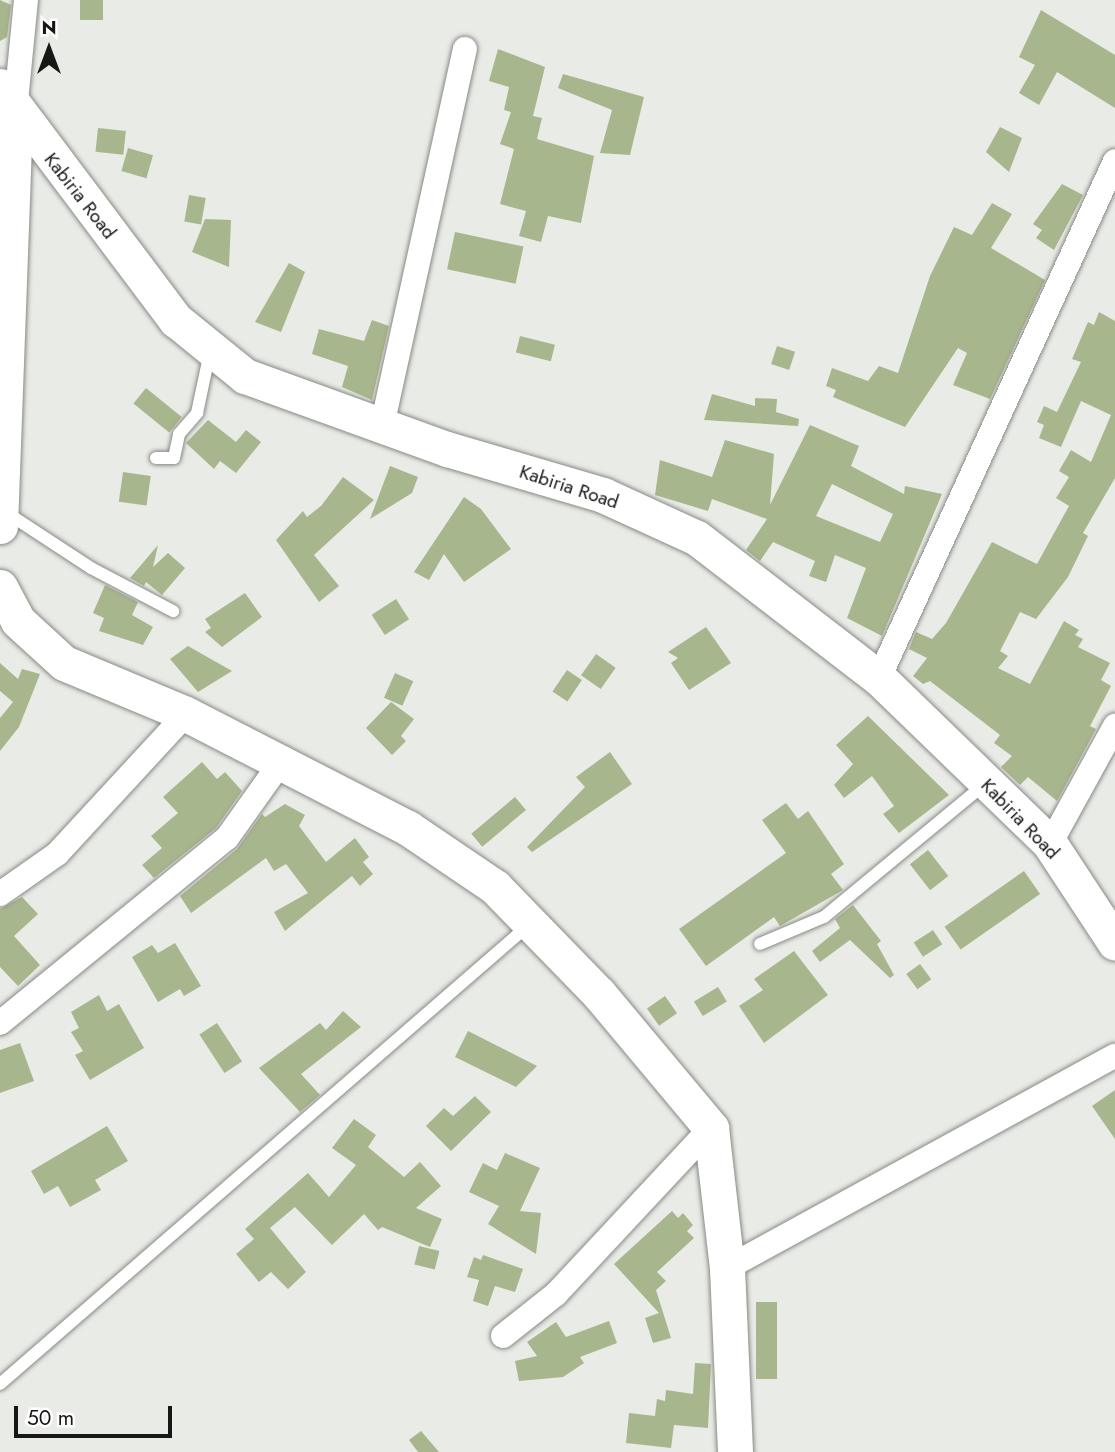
<!DOCTYPE html>
<html>
<head>
<meta charset="utf-8">
<style>
  body { margin:0 }
  #map { position:relative; width:1115px; height:1452px; overflow:hidden; background:#e9ebe6; font-family:Jost,sans-serif }
  div>[style] { position:absolute }
  [style*='--x'] { left:calc(var(--x)*1px); top:calc(var(--y)*1px); width:calc(var(--w)*1px); rotate:calc(var(--a)*1deg) }
  .building>* { inset:0; background:#a8b68d; transform-origin:0 0 }
  .roads { filter:drop-shadow(0 0 2px #888a85) drop-shadow(0 0 2px #888a85) }
  .service>* { height:12px; margin:-6px; padding:0 6px; transform-origin:6px; border-radius:6px; background:#fff }
  .minor>* { height:24px; margin:-12px; padding:0 12px; transform-origin:12px; border-radius:12px; background:#fff }
  .secondary>* { height:35px; margin:-17.5px; padding:0 17.5px; transform-origin:17.5px; border-radius:17.5px; background:#fff }
  span { translate:-50% -50%; white-space:nowrap; text-align:center; line-height:1.15; -webkit-text-stroke:6px #fff; paint-order:stroke }
  .street-label { font-size:19px; color:#171716 }
  .north { position:absolute; left:14px; top:14px; width:70px; height:70px; -webkit-text-stroke:5px #fff; paint-order:stroke; rotate:0deg; font-size:19px; font-weight:700; line-height:28px; text-align:center; color:#171716 }
  .north::after { content:''; display:block; margin:auto; width:24px; height:32px; background:#171716; clip-path:polygon(50% 0,100% 100%,50% 72%,0 100%) }
  .scale { position:absolute; left:14px; top:1406px; width:158px; height:32px; box-sizing:border-box; border:4px solid #171716; border-top:0; padding-left:9px; font-size:21px; line-height:24px; white-space:nowrap; color:#171716; -webkit-text-stroke:5px #fff; paint-order:stroke }
</style>
</head>
<body>
<div id="map">
  <div class="building">
    <i style="clip-path:polygon(0 0,11px 5px,7px 37px,0 41px)"></i>
    <i style="left:80px;top:0;width:23px;height:20px"></i>
    <i style="clip-path:polygon(1041px 10px,1115px 55px,1115px 108px,1057px 72px,1039px 105px,1019px 93px,1035px 65px,1019px 57px)"></i>
    <i style="clip-path:polygon(498px 49px,545px 67px,533px 116px,542px 118px,537px 139px,594px 156px,581px 223px,548px 216px,541px 242px,519px 236px,526px 211px,500px 204px,514px 149px,500px 144px,511px 112px,504px 110px,509px 87px,489px 81px)"></i>
    <i style="clip-path:polygon(563px 74px,644px 97px,630px 155px,600px 153px,612px 110px,558px 88px)"></i>
    <i style="clip-path:polygon(1000px 127px,1022px 138px,1009px 172px,986px 152px)"></i>
    <i style="left:98px;top:128px;width:28px;height:24px;rotate:6deg"></i>
    <i style="left:128px;top:148px;width:26px;height:24px;rotate:16deg"></i>
    <i style="clip-path:polygon(1062px 184px,1083px 195px,1054px 250px,1036px 238px,1042px 230px,1033px 224px)"></i>
    <i style="left:189px;top:195px;width:17px;height:27px;rotate:10deg"></i>
    <i style="clip-path:polygon(992px 203px,1012px 214px,991px 248px,1045px 280px,990px 399px,953px 385px,967px 353px,958px 348px,905px 427px,833px 397px,836px 390px,826px 386px,832px 368px,868px 381px,879px 366px,898px 373px,930px 276px,954px 227px,972px 235px)"></i>
    <i style="clip-path:polygon(205px 219px,231px 220px,229px 267px,192px 252px)"></i>
    <i style="left:455px;top:232px;width:70px;height:38px;rotate:12deg"></i>
    <i style="clip-path:polygon(289px 263px,305px 272px,281px 332px,255px 322px)"></i>
    <i style="clip-path:polygon(1099px 312px,1115px 321px,1115px 478px,1083px 533px,1088px 536px,1068px 577px,1036px 619px,1020px 612px,1000px 651px,1008px 656px,998px 668px,1030px 684px,1064px 621px,1079px 630px,1075px 635px,1083px 639px,1078px 647px,1110px 663px,1101px 680px,1111px 686px,1090px 726px,1096px 729px,1057px 801px,1028px 777px,1020px 785px,1001px 767px,1012px 756px,994px 743px,1000px 735px,930px 681px,923px 684px,913px 676px,927px 658px,909px 649px,916px 632px,932px 639px,946px 623px,992px 542px,1037px 564px,1069px 506px,1056px 498px,1069px 477px,1059px 471px,1071px 450px,1091px 462px,1111px 415px,1081px 401px,1061px 447px,1039px 438px,1044px 425px,1037px 422px,1044px 406px,1057px 412px,1081px 362px,1072px 359px,1088px 322px,1094px 325px)"></i>
    <i style="clip-path:polygon(372px 320px,389px 326px,372px 400px,342px 387px,348px 366px,312px 354px,319px 329px,364px 341px)"></i>
    <i style="left:520px;top:336px;width:36px;height:17px;rotate:14deg"></i>
    <i style="left:777px;top:346px;width:19px;height:19px;rotate:18deg"></i>
    <i style="left:146px;top:388px;width:46px;height:20px;rotate:39deg"></i>
    <i style="clip-path:polygon(712px 394px,755px 406px,755px 398px,777px 399px,776px 412px,799px 419px,798px 426px,704px 420px)"></i>
    <i style="clip-path:polygon(208px 420px,236px 442px,246px 430px,261px 442px,236px 473px,220px 461px,214px 469px,186px 443px)"></i>
    <i style="clip-path:polygon(evenodd,810px 425px,859px 446px,851px 466px,904px 494px,905px 486px,942px 494px,882px 636px,847px 618px,866px 568px,835px 555px,826px 582px,809px 576px,815px 561px,773px 542px,760px 561px,746px 550px,767px 519px,712px 499px,708px 511px,655px 495px,660px 460px,712px 477px,725px 440px,774px 454px,770px 505px,810px 425px,832px 484px,893px 514px,880px 542px,816px 516px,832px 484px)"></i>
    <i style="clip-path:polygon(390px 466px,418px 477px,412px 493px,370px 519px)"></i>
    <i style="left:123px;top:472px;width:28px;height:30px;rotate:8deg"></i>
    <i style="clip-path:polygon(343px 477px,374px 500px,314px 555px,339px 586px,319px 602px,276px 540px,303px 511px,307px 517px,321px 506px)"></i>
    <i style="clip-path:polygon(464px 497px,481px 509px,511px 549px,464px 582px,444px 554px,429px 580px,414px 572px)"></i>
    <i style="clip-path:polygon(158px 545px,153px 567px,168px 553px,185px 568px,162px 595px,146px 582px,144px 586px,130px 578px)"></i>
    <i style="clip-path:polygon(105px 585px,138px 602px,132px 615px,153px 627px,143px 645px,99px 631px,104px 618px,93px 613px)"></i>
    <i style="clip-path:polygon(245px 593px,262px 617px,222px 647px,205px 632px,211px 628px,205px 619px)"></i>
    <i style="left:396px;top:599px;width:24px;height:29px;rotate:57deg"></i>
    <i style="clip-path:polygon(706px 627px,731px 663px,689px 690px,671px 663px,678px 658px,668px 652px)"></i>
    <i style="clip-path:polygon(188px 646px,232px 671px,198px 692px,170px 659px)"></i>
    <i style="left:596px;top:654px;width:24px;height:26px;rotate:35deg"></i>
    <i style="clip-path:polygon(0 663px,18px 679px,22px 669px,40px 674px,19px 727px,0 751px,0 718px,13px 702px,0 691px)"></i>
    <i style="left:567px;top:670px;width:18px;height:26px;rotate:34deg"></i>
    <i style="left:395px;top:673px;width:20px;height:27px;rotate:24deg"></i>
    <i style="clip-path:polygon(391px 702px,414px 719px,401px 736px,406px 741px,392px 755px,366px 728px)"></i>
    <i style="clip-path:polygon(868px 716px,949px 795px,899px 833px,883px 814px,894px 806px,872px 776px,844px 798px,834px 785px,853px 764px,836px 745px)"></i>
    <i style="clip-path:polygon(610px 752px,632px 784px,532px 852px,527px 847px,585px 787px,576px 777px)"></i>
    <i style="clip-path:polygon(202px 762px,217px 779px,225px 772px,242px 791px,216px 828px,154px 878px,142px 865px,162px 848px,151px 836px,178px 813px,163px 797px)"></i>
    <i style="left:515px;top:797px;width:17px;height:57px;rotate:50deg"></i>
    <i style="clip-path:polygon(786px 803px,798px 819px,808px 811px,844px 864px,831px 874px,843px 890px,780px 926px,774px 917px,706px 966px,679px 929px,786px 853px,762px 820px)"></i>
    <i style="clip-path:polygon(285px 804px,305px 815px,299px 826px,326px 862px,355px 838px,369px 857px,363px 862px,373px 874px,360px 886px,352px 876px,285px 931px,274px 912px,308px 893px,286px 864px,274px 871px,266px 858px,191px 913px,180px 896px,237px 849px,262px 814px,265px 817px)"></i>
    <i style="left:928px;top:850px;width:33px;height:23px;rotate:52deg"></i>
    <i style="left:1024px;top:871px;width:28px;height:97px;rotate:55deg"></i>
    <i style="clip-path:polygon(22px 897px,38px 914px,14px 936px,40px 965px,18px 986px,0 967px,0 909px)"></i>
    <i style="clip-path:polygon(853px 905px,881px 941px,877px 944px,894px 975px,890px 978px,850px 940px,820px 962px,812px 951px,840px 928px,835px 919px)"></i>
    <i style="left:933px;top:930px;width:17px;height:23px;rotate:57deg"></i>
    <i style="clip-path:polygon(175px 943px,201px 986px,184px 996px,180px 989px,158px 1002px,132px 957px,152px 945px,158px 953px)"></i>
    <i style="clip-path:polygon(794px 951px,828px 995px,764px 1043px,739px 1006px,763px 990px,754px 979px)"></i>
    <i style="left:920px;top:964px;width:19px;height:17px;rotate:54deg"></i>
    <i style="left:718px;top:987px;width:17px;height:28px;rotate:59deg"></i>
    <i style="clip-path:polygon(99px 995px,107px 1011px,119px 1004px,144px 1048px,90px 1080px,75px 1055px,83px 1051px,71px 1032px,79px 1028px,71px 1012px)"></i>
    <i style="left:665px;top:996px;width:21px;height:22px;rotate:55deg"></i>
    <i style="clip-path:polygon(343px 1011px,361px 1027px,301px 1074px,320px 1095px,300px 1112px,259px 1068px,320px 1023px,326px 1030px)"></i>
    <i style="left:217px;top:1023px;width:46px;height:21px;rotate:57deg"></i>
    <i style="clip-path:polygon(468px 1031px,537px 1066px,516px 1087px,455px 1057px)"></i>
    <i style="clip-path:polygon(20px 1043px,34px 1081px,0 1093px,0 1050px)"></i>
    <i style="clip-path:polygon(1115px 1090px,1115px 1139px,1092px 1106px)"></i>
    <i style="clip-path:polygon(475px 1096px,491px 1112px,451px 1151px,426px 1126px,444px 1108px,453px 1116px)"></i>
    <i style="clip-path:polygon(354px 1119px,376px 1135px,368px 1147px,404px 1177px,420px 1162px,441px 1186px,416px 1208px,442px 1219px,430px 1247px,382px 1227px,378px 1230px,364px 1214px,332px 1245px,295px 1207px,270px 1228px,306px 1272px,288px 1289px,271px 1272px,259px 1282px,236px 1254px,254px 1239px,245px 1229px,308px 1173px,329px 1197px,356px 1165px,332px 1148px)"></i>
    <i style="clip-path:polygon(107px 1126px,128px 1161px,95px 1180px,101px 1190px,70px 1207px,58px 1186px,44px 1194px,31px 1171px)"></i>
    <i style="clip-path:polygon(505px 1153px,540px 1168px,520px 1211px,541px 1213px,536px 1254px,488px 1224px,499px 1206px,469px 1192px,483px 1163px,497px 1170px)"></i>
    <i style="clip-path:polygon(672px 1211px,678px 1218px,683px 1213px,693px 1225px,687px 1231px,694px 1238px,657px 1272px,666px 1281px,656px 1290px,671px 1338px,653px 1343px,645px 1318px,659px 1313px,614px 1264px)"></i>
    <i style="left:419px;top:1246px;width:21px;height:19px;rotate:14deg"></i>
    <i style="clip-path:polygon(483px 1255px,523px 1269px,515px 1292px,495px 1286px,488px 1306px,473px 1301px,479px 1280px,467px 1277px,474px 1257px,481px 1260px)"></i>
    <i style="left:756px;top:1302px;width:21px;height:77px"></i>
    <i style="clip-path:polygon(609px 1321px,617px 1343px,580px 1357px,584px 1363px,563px 1377px,519px 1381px,515px 1361px,537px 1356px,527px 1342px,556px 1322px,566px 1337px)"></i>
    <i style="clip-path:polygon(695px 1363px,711px 1364px,708px 1428px,674px 1425px,671px 1448px,626px 1443px,629px 1413px,655px 1416px,657px 1399px,665px 1401px,666px 1390px,693px 1394px)"></i>
    <i style="clip-path:polygon(421px 1431px,439px 1452px,418px 1452px,409px 1440px)"></i>
  </div>
  <div class="roads">
    <div class="service">
      <i style="--x:156;--y:458;--w:18;--a:0"></i>
      <i style="--x:174;--y:458;--w:25;--a:-78"></i>
      <i style="--x:179;--y:434;--w:28;--a:-49"></i>
      <i style="--x:197;--y:413;--w:62;--a:-78"></i>
      <i style="--x:4;--y:511;--w:104;--a:33.2"></i>
      <i style="--x:91;--y:568;--w:93;--a:27.7"></i>
      <i style="--x:760;--y:944;--w:69;--a:-22.9"></i>
      <i style="--x:824;--y:917;--w:210;--a:-39.6"></i>
      <i style="--x:0;--y:1384;--w:702;--a:-40.96"></i>
    </div>
    <div class="minor">
      <i style="--x:15;--y:112;--w:113;--a:-84.4"></i>
      <i style="--x:382;--y:426;--w:386;--a:-77.6"></i>
      <i style="--x:879;--y:678;--w:568;--a:-65.46"></i>
      <i style="--x:1050;--y:844;--w:135;--a:-61.2"></i>
      <i style="--x:0;--y:894;--w:70;--a:-35.1"></i>
      <i style="--x:57;--y:854;--w:190;--a:-47.3"></i>
      <i style="--x:0;--y:1023;--w:293;--a:-39.2"></i>
      <i style="--x:227;--y:838;--w:93;--a:-54.6"></i>
      <i style="--x:727;--y:1268;--w:442;--a:-28.7"></i>
      <i style="--x:503;--y:1336;--w:68;--a:-38.4"></i>
      <i style="--x:556;--y:1294;--w:227;--a:-47"></i>
    </div>
    <div class="secondary">
      <i style="--x:0;--y:86;--w:293;--a:53.1"></i>
      <i style="--x:176;--y:320;--w:89;--a:39.1"></i>
      <i style="--x:245;--y:376;--w:215;--a:19.9"></i>
      <i style="--x:447;--y:449;--w:163;--a:16.4"></i>
      <i style="--x:603;--y:495;--w:103;--a:24.6"></i>
      <i style="--x:697;--y:538;--w:230;--a:37.6"></i>
      <i style="--x:879;--y:678;--w:238;--a:44.1"></i>
      <i style="--x:1050;--y:844;--w:118;--a:56.7"></i>
      <i style="--x:0;--y:526;--w:414;--a:-87.9"></i>
      <i style="--x:0;--y:587;--w:38;--a:62"></i>
      <i style="--x:18;--y:621;--w:62;--a:42.4"></i>
      <i style="--x:64;--y:663;--w:132;--a:22.7"></i>
      <i style="--x:186;--y:714;--w:250;--a:27.2"></i>
      <i style="--x:408;--y:828;--w:105;--a:34.1"></i>
      <i style="--x:495;--y:887;--w:149;--a:45.8"></i>
      <i style="--x:599;--y:994;--w:175;--a:50.1"></i>
      <i style="--x:711;--y:1128;--w:141;--a:83.5"></i>
      <i style="--x:727;--y:1268;--w:184;--a:87.5"></i>
    </div>
  </div>
  <div class="street-label">
    <span style="left:80px;top:196px;rotate:52deg">Kabiria Road</span>
    <span style="left:569px;top:487px;rotate:18deg">Kabiria Road</span>
    <span style="left:1020px;top:819px;rotate:46deg">Kabiria Road</span>
  </div>
  <div class="north">N</div>
  <div class="scale">50 m</div>
</div>
</body>
</html>
